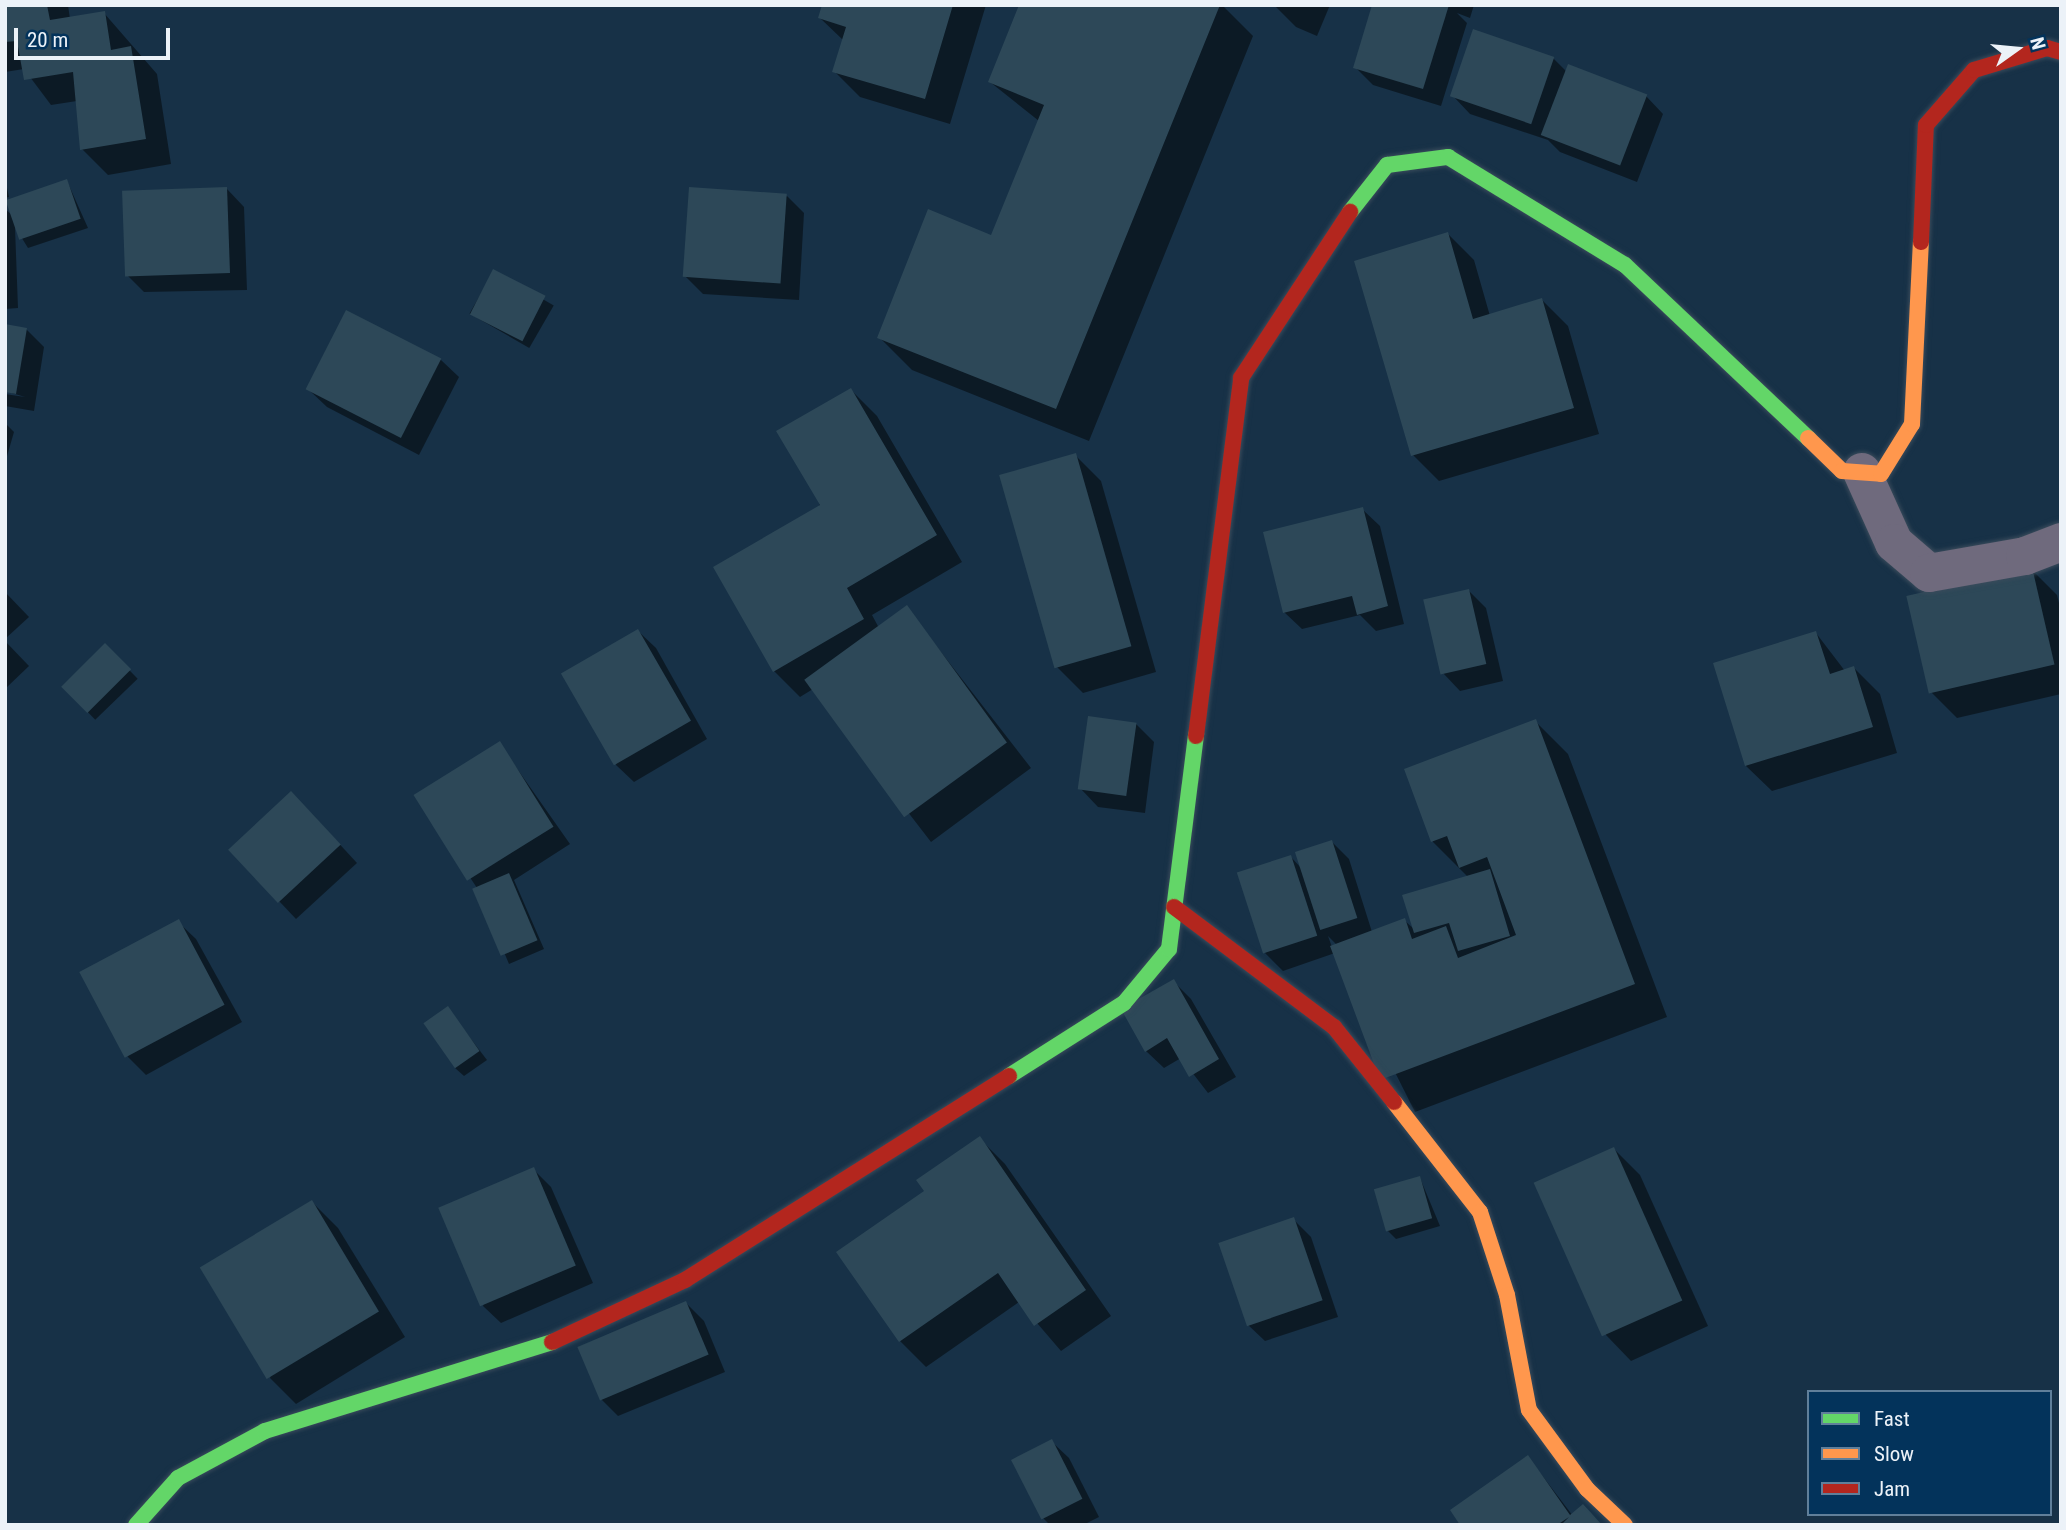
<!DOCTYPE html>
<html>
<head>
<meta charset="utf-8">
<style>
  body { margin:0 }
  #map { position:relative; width:2066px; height:1530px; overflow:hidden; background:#173147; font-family:"Roboto Condensed",sans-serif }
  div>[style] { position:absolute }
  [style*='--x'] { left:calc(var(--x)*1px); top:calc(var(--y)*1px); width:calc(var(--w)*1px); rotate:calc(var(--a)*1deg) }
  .shadow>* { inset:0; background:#0007; transform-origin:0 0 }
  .building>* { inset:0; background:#2d4858; transform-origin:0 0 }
  .roads { filter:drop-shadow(0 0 2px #394b5b) drop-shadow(0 0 2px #394b5b) }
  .street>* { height:38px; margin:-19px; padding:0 19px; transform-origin:19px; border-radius:19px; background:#6f6a7d }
  .fast>* { height:16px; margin:-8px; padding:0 8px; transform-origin:8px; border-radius:8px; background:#63d668 }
  .slow>* { height:16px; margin:-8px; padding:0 8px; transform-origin:8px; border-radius:8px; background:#ff974d }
  .jam>* { height:16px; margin:-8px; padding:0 8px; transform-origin:8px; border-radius:8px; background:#b3261e }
  span { translate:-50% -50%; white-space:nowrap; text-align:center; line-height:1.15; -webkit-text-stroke:6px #03335b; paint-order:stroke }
  .frame { position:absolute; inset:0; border:7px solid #ecf2f8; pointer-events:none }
  .legend { position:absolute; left:1807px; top:1390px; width:245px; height:126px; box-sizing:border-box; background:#03335b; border:2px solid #607f9a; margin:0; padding:9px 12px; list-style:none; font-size:21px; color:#ecf2f8 }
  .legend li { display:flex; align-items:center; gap:14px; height:35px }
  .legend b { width:35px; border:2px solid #607f9a }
  .north { position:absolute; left:1982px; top:14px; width:70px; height:70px; -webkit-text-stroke:5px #03335b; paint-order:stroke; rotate:75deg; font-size:19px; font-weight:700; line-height:28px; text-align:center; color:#ecf2f8 }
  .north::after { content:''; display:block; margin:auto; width:24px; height:32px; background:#ecf2f8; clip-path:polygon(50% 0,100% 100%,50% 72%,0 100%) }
  .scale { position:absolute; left:14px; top:28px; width:156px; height:32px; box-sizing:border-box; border:4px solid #ecf2f8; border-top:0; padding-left:9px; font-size:21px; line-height:24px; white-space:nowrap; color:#ecf2f8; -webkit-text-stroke:5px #03335b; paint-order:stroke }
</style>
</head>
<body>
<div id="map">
  <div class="shadow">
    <i style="clip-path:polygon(5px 5px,68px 5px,70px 19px,104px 13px,157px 74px,171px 164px,108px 175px,82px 149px,77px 101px,51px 105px,24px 69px,5px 72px)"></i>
    <i style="clip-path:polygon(824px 5px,986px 5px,950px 124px,860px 97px,834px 71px,843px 40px,820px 18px)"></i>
    <i style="clip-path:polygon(1020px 5px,1222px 5px,1253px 36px,1089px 441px,912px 370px,879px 337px,992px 237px,1039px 121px,990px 82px)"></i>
    <i style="clip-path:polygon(1274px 5px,1330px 5px,1317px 36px,1296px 27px)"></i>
    <i style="clip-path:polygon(1374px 5px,1474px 5px,1470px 18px,1457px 13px,1467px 23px,1441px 106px,1373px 85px,1355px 67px)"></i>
    <i style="clip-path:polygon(1553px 58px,1567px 72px,1646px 96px,1663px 114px,1637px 182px,1560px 152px,1548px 140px,1470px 114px,1453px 96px)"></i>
    <i style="clip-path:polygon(5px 179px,9px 197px,5px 198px)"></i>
    <i style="clip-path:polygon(67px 181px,88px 228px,28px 248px,15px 227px,18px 308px,5px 309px,5px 209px,12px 215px)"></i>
    <i style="clip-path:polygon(227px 189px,244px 207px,247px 290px,144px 292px,126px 274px)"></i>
    <i style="clip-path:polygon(787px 196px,804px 213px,799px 300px,703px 294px,685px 276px)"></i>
    <i style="clip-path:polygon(1448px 234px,1474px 260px,1490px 316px,1542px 300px,1568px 326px,1599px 434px,1439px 481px,1413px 455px)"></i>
    <i style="left:494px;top:271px;width:69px;height:49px;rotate:30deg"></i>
    <i style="clip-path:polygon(26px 329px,44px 347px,34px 411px,5px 406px,5px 394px,25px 397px,5px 391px)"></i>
    <i style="clip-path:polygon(441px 360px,459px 377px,419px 455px,327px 407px,309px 390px)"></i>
    <i style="clip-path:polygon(851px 390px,877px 416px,962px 562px,872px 615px,879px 628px,906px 607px,1031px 768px,931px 842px,813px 689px,800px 697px,774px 671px)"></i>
    <i style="clip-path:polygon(5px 423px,14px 432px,5px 463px)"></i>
    <i style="clip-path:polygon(1075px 455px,1101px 481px,1156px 672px,1083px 693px,1057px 667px)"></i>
    <i style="clip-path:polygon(1362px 509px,1380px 526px,1404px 624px,1376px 631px,1360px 615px,1302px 629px,1284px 612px)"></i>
    <i style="clip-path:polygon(2031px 569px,2057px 595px,2061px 611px,2061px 694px,1957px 718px,1931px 692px)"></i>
    <i style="clip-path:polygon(1469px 591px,1486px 608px,1503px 681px,1460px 691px,1443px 673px)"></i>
    <i style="clip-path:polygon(5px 592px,29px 617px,5px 639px)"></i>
    <i style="clip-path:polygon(638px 631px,656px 648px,707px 739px,634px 782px,616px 765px)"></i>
    <i style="clip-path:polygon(1816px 633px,1845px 671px,1854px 668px,1880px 694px,1897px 753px,1772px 791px,1746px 766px)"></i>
    <i style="clip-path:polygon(5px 641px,29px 666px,5px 689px)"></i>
    <i style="left:105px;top:645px;width:47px;height:59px;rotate:46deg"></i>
    <i style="clip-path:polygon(evenodd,1535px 721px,1568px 754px,1667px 1017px,1415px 1112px,1335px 953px,1283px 971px,1265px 953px,1291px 857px,1302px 869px,1331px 841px,1349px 859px,1372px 932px,1404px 920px,1414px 929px,1468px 877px,1433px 842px,1406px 770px,1535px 721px,1328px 936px,1337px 945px,1332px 947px,1328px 936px)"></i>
    <i style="clip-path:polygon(1136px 724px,1154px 742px,1145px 813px,1098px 807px,1081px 789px)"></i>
    <i style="clip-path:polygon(499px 743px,570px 844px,514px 880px,544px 949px,509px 964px,477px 888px,416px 796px)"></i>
    <i style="clip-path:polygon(309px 811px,357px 863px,296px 919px,231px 850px)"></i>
    <i style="clip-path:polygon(178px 922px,196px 939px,242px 1022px,146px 1075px,128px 1057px,83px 975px)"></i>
    <i style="clip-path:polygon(1173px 981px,1191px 999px,1236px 1077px,1208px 1093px,1181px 1058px,1164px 1068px,1146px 1051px)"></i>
    <i style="clip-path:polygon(448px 1009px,487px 1060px,464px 1076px,455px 1068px)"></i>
    <i style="clip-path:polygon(979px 1138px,1005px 1164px,1111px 1316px,1061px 1351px,1019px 1302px,926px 1367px,900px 1341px)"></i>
    <i style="clip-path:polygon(1614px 1149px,1640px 1175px,1708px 1326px,1631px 1361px,1606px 1335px)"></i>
    <i style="clip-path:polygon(534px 1170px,551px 1187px,593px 1283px,501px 1323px,483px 1306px)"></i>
    <i style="clip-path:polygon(1420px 1178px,1440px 1226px,1396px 1239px,1387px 1230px)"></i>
    <i style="clip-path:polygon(312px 1202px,338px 1228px,405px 1337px,296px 1404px,270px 1378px)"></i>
    <i style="clip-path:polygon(1293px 1219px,1311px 1237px,1338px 1317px,1265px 1341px,1247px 1324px)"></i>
    <i style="clip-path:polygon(686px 1303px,704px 1321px,725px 1372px,618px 1416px,600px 1398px,580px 1347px)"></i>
    <i style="clip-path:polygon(1051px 1441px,1069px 1458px,1099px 1517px,1083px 1525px,1050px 1525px,1043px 1518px)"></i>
    <i style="clip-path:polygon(1528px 1457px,1573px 1516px,1601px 1525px,1462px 1525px)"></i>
  </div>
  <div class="building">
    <i style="clip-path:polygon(5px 5px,47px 5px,50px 20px,105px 11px,111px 50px,131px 46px,146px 139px,80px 150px,73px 72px,24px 80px,17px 41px,5px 42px)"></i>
    <i style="clip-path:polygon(822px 5px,953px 5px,925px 99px,832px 72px,846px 27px,818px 18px)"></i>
    <i style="clip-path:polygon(1019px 5px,1220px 5px,1056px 409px,877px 338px,928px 209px,991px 235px,1044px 105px,988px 82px)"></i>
    <i style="clip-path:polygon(1372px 5px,1449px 5px,1423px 89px,1353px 68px)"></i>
    <i style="left:1473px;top:29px;width:86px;height:71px;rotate:19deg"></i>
    <i style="left:1568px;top:64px;width:85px;height:76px;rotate:21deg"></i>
    <i style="left:67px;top:179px;width:42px;height:65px;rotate:71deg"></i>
    <i style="left:227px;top:187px;width:86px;height:105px;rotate:88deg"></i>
    <i style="left:689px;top:187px;width:98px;height:90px;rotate:4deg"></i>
    <i style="clip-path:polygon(1448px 232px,1473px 319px,1542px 298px,1574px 408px,1411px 456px,1354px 261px)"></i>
    <i style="left:493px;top:269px;width:59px;height:51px;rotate:27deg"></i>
    <i style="left:346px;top:310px;width:107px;height:89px;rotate:27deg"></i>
    <i style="clip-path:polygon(5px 324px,27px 328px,16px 394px,5px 392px)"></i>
    <i style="clip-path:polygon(851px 388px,937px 535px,847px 588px,864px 619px,773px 672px,713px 567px,820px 505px,776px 431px)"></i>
    <i style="left:1076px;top:453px;width:201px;height:80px;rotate:74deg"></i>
    <i style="clip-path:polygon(1363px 507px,1388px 606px,1357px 615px,1352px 596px,1283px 613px,1263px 532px)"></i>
    <i style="left:2032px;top:567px;width:100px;height:129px;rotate:77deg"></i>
    <i style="left:1469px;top:589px;width:77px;height:47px;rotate:77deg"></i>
    <i style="left:907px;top:605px;width:170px;height:127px;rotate:54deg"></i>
    <i style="left:638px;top:629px;width:106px;height:89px;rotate:60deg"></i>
    <i style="clip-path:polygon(1816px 631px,1830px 674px,1854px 666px,1873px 727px,1745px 766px,1713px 663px)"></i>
    <i style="left:105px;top:643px;width:37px;height:62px;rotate:45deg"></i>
    <i style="left:1088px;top:716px;width:49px;height:74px;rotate:8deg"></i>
    <i style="clip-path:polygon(1536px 719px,1635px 984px,1380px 1080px,1330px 946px,1405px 918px,1412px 939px,1446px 926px,1458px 958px,1516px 935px,1487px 857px,1459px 868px,1447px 836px,1431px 842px,1404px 769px)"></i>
    <i style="left:500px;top:741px;width:101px;height:102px;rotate:58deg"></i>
    <i style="left:291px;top:791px;width:73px;height:86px;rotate:47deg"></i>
    <i style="left:1332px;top:840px;width:82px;height:39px;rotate:72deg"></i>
    <i style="left:1291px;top:855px;width:85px;height:57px;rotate:72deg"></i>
    <i style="clip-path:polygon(1490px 869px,1510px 936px,1458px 951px,1449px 923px,1414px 933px,1402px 895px)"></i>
    <i style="left:509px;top:873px;width:73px;height:40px;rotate:67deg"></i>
    <i style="left:179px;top:919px;width:97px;height:113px;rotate:62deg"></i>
    <i style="clip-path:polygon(1174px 979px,1219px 1059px,1189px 1077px,1167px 1038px,1145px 1052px,1121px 1009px)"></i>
    <i style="left:448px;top:1006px;width:55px;height:30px;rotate:55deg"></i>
    <i style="clip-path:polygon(980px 1136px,1086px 1290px,1034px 1326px,998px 1273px,899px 1342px,836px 1252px,924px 1191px,916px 1180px)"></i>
    <i style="left:1614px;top:1147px;width:168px;height:88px;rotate:66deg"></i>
    <i style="left:534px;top:1167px;width:107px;height:104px;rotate:67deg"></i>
    <i style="left:1420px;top:1176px;width:44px;height:48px;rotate:74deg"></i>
    <i style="left:312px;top:1200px;width:130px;height:131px;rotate:59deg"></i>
    <i style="left:1294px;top:1217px;width:88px;height:80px;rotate:71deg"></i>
    <i style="left:686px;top:1301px;width:58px;height:118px;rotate:67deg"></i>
    <i style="left:1052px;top:1439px;width:67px;height:46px;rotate:63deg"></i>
    <i style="clip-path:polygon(1528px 1455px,1570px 1515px,1583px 1504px,1602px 1525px,1561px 1525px,1569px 1517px,1557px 1525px,1460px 1525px,1450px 1510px)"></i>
  </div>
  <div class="roads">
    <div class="street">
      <i style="--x:1862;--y:472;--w:78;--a:65.7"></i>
      <i style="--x:1894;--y:543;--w:46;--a:40.6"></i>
      <i style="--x:1929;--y:573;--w:97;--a:-10"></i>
      <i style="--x:2025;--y:556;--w:39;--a:-21"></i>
    </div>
    <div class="fast">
      <i style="--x:1350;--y:212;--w:60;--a:-51.8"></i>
      <i style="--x:1387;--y:165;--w:62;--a:-7.5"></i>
      <i style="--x:1448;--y:157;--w:207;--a:31.4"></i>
      <i style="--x:1625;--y:265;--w:252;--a:43.4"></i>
      <i style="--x:1009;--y:1076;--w:136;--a:-32.4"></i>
      <i style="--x:1124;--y:1003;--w:70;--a:-50.2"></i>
      <i style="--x:1169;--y:949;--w:215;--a:-82.8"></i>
      <i style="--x:136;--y:1525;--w:63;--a:-48.2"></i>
      <i style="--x:178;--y:1478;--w:99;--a:-28.4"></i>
      <i style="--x:265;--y:1431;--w:300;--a:-17.2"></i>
    </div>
    <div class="slow">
      <i style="--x:1808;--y:438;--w:47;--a:44.1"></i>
      <i style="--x:1842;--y:471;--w:39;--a:4"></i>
      <i style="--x:1881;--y:474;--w:59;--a:-58.2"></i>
      <i style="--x:1912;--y:424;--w:182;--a:-87.2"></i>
      <i style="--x:1394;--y:1102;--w:140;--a:52"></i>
      <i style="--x:1480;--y:1212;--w:87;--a:72"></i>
      <i style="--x:1507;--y:1295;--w:117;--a:79.2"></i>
      <i style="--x:1529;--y:1410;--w:98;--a:53.7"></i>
      <i style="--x:1587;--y:1489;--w:52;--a:43.5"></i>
    </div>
    <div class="jam">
      <i style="--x:1921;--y:242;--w:117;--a:-87.6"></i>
      <i style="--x:1926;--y:125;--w:73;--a:-48.9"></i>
      <i style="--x:1974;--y:70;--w:76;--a:-16.8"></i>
      <i style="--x:2047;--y:48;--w:15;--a:16"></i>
      <i style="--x:1196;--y:736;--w:361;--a:-82.8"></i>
      <i style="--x:1241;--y:378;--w:199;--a:-56.7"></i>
      <i style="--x:1174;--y:907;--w:200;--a:36.9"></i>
      <i style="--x:1334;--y:1027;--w:96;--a:51.3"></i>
      <i style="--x:552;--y:1342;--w:147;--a:-25"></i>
      <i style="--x:685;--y:1280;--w:383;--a:-32.2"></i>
    </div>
  </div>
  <div class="frame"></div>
  <ul class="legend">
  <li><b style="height:9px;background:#63d668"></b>Fast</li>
  <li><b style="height:9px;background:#ff974d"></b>Slow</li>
  <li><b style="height:9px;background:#b3261e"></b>Jam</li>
  </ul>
  <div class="north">N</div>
  <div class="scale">20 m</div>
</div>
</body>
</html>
